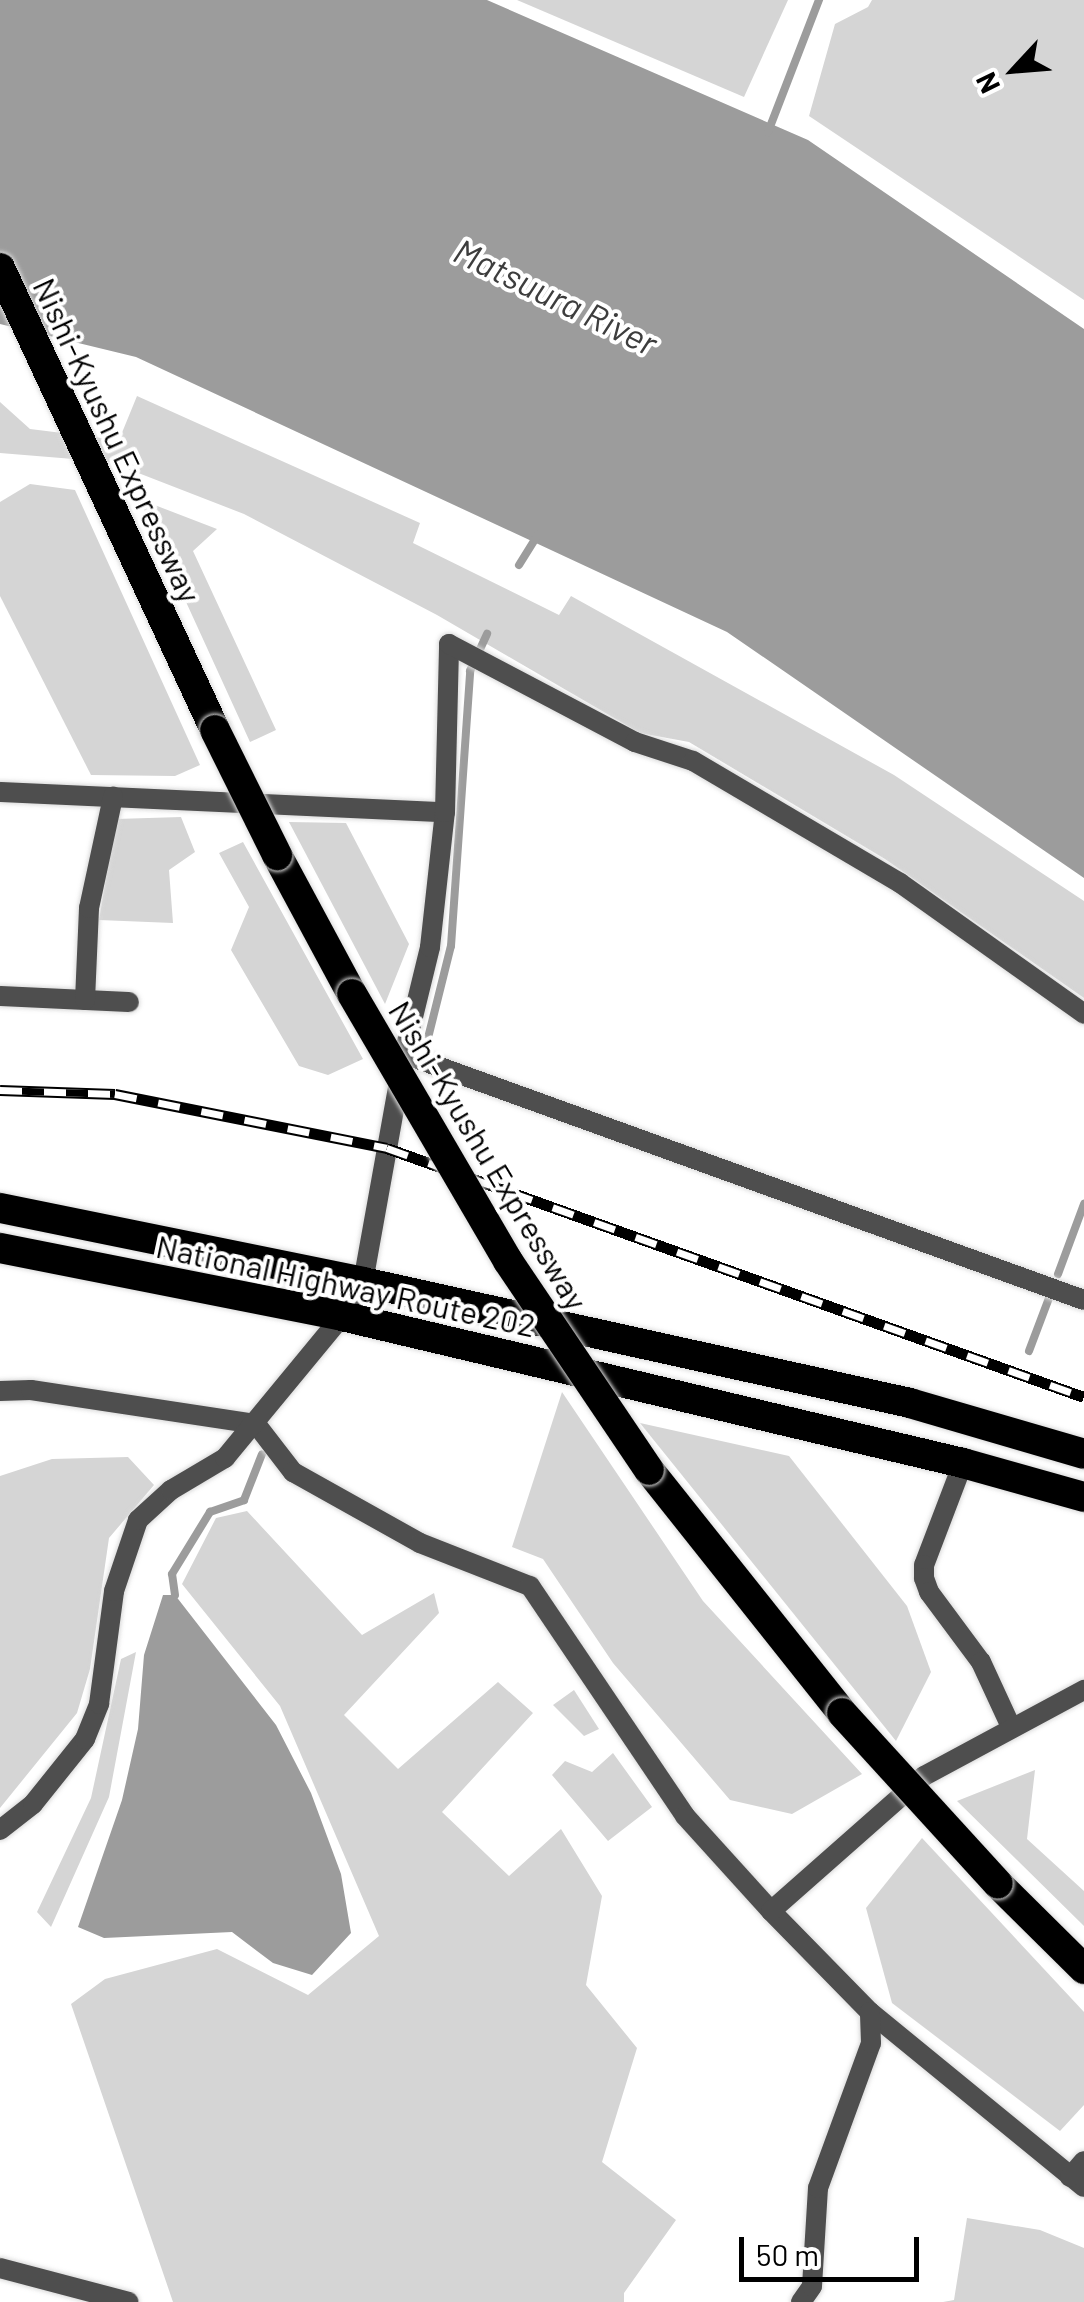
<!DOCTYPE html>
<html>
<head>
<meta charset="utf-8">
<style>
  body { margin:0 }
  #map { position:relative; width:1084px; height:2302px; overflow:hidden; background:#fff; font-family:Barlow,sans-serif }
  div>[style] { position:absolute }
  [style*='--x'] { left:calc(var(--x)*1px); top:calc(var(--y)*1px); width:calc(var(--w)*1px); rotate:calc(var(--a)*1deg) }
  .green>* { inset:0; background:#d5d5d5 }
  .water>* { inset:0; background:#9c9c9c }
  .stream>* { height:8px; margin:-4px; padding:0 4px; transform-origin:4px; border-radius:4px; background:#9c9c9c }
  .roads { filter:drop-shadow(0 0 2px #dbdbdb) drop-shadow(0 0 2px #dbdbdb) }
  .street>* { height:20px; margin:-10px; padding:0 10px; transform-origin:10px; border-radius:10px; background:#4e4e4e }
  .highway>* { height:30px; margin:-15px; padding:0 15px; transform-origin:15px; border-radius:15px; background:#000 }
  .rail>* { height:11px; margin-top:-5.5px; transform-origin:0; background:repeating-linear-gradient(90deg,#fff 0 22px,#000 0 44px); box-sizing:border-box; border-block:2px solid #000 }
  .bridges { filter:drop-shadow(0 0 2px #dbdbdb) drop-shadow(0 0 2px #dbdbdb) }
  .highway-bridge>* { height:30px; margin:-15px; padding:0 15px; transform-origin:15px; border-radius:15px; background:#000 }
  span { translate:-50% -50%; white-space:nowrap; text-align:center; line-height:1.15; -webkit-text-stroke:8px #fff; paint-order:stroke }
  .street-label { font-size:32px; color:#000 }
  .water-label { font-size:35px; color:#3d3d3d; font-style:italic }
  .north { position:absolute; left:964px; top:20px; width:100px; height:100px; -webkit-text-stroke:8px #fff; paint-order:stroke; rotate:244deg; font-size:28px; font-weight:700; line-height:40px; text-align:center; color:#000 }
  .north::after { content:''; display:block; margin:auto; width:35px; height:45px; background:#000; clip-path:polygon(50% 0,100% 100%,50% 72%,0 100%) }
  .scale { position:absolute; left:739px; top:2237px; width:180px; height:45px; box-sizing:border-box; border:5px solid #000; border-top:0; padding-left:12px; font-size:30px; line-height:35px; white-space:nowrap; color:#000; -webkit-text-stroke:8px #fff; paint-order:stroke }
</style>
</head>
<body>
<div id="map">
  <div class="green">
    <i style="clip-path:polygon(517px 0,788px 0,744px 97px)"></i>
    <i style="clip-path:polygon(872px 0,1084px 0,1084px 300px,809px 116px,835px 24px,868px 7px)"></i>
    <i style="clip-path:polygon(137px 396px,420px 523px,413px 543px,559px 615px,571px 596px,894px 775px,1084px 901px,1084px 998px,885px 859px,689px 742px,640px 733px,437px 615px,244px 514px,110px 462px,0 453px,0 402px,30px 429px,119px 440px)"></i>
    <i style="clip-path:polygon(30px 484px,75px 490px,200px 765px,175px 776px,91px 775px,0 596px,0 502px)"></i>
    <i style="clip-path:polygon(139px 499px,217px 529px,193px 551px,276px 730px,250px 742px)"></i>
    <i style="clip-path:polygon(181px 817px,195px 852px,169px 870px,173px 923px,99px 920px,116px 819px)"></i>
    <i style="clip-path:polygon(289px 822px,346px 823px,409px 944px,385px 1004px)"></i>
    <i style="clip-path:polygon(243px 842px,363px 1059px,328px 1075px,299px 1066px,231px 950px,249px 907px,219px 853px)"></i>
    <i style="clip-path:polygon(562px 1392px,703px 1601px,862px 1774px,792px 1814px,730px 1800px,613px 1663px,543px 1559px,512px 1547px)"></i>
    <i style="clip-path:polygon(640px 1423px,789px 1456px,907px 1606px,931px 1672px,896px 1741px)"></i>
    <i style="clip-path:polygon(128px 1457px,154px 1485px,109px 1538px,90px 1669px,77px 1713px,0 1808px,0 1476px,52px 1459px)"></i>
    <i style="clip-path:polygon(247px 1511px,362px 1635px,434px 1593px,439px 1613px,344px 1715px,398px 1769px,498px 1682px,533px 1713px,442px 1812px,509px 1876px,561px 1829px,602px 1896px,586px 1985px,637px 2048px,602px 2162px,676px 2220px,624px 2293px,624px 2302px,173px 2302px,71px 2004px,105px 1979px,217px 1949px,308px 1995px,379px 1936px,280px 1706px,182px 1584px,216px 1518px)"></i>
    <i style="clip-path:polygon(136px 1652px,109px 1797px,51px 1927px,37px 1912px,91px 1798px,121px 1659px)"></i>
    <i style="clip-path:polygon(574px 1690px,599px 1729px,584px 1736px,553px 1705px)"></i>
    <i style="clip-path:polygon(613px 1753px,652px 1807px,608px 1841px,552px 1775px,565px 1761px,592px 1772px)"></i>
    <i style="clip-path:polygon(1035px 1770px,1027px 1839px,1084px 1891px,1084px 1926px,957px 1801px)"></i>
    <i style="clip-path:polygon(922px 1838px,1084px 2012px,1084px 2105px,1060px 2131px,892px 2003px,866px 1908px)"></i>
    <i style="clip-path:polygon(967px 2218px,1040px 2230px,1084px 2248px,1084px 2302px,943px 2302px,954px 2300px)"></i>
  </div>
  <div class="water">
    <i style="clip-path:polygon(0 0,487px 0,808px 140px,1084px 329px,1084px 878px,727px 632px,136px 357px,0 324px)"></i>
    <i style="clip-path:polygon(163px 1595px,175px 1595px,276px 1725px,311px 1793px,341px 1874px,351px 1933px,312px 1975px,273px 1963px,232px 1932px,104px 1938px,78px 1927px,122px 1800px,138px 1729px,144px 1655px)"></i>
  </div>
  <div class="stream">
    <i style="--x:768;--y:132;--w:142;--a:-68.9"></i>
    <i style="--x:519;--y:565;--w:36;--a:-58"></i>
    <i style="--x:426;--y:1046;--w:103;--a:-76"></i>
    <i style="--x:451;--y:946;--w:276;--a:-86"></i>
    <i style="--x:470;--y:671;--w:41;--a:-65.3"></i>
    <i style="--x:1058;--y:1274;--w:75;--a:-69.6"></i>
    <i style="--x:1029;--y:1351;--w:57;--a:-69.3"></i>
    <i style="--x:175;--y:1595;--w:21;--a:-98"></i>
    <i style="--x:172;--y:1574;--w:73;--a:-58.5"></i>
    <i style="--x:210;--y:1512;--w:36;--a:-19"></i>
    <i style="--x:244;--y:1500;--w:49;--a:-68.6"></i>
  </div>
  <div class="roads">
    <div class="street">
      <i style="--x:0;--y:792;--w:445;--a:2.6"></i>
      <i style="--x:0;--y:996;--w:129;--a:2.7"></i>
      <i style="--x:85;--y:1000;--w:92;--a:-87.5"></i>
      <i style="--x:89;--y:908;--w:114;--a:-77.8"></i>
      <i style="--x:404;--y:1054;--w:723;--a:19.89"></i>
      <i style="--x:0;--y:1391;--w:31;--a:-2"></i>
      <i style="--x:31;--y:1390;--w:228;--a:8.6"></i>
      <i style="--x:256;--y:1424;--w:61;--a:52.4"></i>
      <i style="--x:293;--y:1472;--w:145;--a:29.2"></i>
      <i style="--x:420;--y:1543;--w:118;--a:21.4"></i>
      <i style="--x:530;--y:1586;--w:277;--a:56"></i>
      <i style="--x:685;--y:1816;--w:128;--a:47.8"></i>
      <i style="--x:771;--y:1911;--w:141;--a:45.6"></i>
      <i style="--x:870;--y:2012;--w:276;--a:39.3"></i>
      <i style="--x:963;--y:1463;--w:109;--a:110.9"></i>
      <i style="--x:924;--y:1565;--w:13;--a:90"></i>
      <i style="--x:924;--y:1578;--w:15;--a:70"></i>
      <i style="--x:929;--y:1592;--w:87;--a:53.4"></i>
      <i style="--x:981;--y:1662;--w:72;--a:65.2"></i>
      <i style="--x:0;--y:1830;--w:42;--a:-38.2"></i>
      <i style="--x:33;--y:1804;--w:83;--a:-51.3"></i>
      <i style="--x:85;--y:1739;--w:38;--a:-68"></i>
      <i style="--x:99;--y:1704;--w:114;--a:-82.4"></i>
      <i style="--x:114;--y:1591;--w:75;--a:-71.3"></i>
      <i style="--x:138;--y:1520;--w:45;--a:-42.3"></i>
      <i style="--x:171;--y:1490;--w:63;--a:-30.7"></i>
      <i style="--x:225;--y:1458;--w:184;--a:-50.5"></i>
      <i style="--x:342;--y:1316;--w:40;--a:-58"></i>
      <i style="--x:363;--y:1282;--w:232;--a:-79.8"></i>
      <i style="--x:404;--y:1054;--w:110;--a:-76.3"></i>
      <i style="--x:430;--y:947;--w:136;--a:-83.7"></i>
      <i style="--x:445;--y:812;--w:168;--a:-88.6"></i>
      <i style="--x:449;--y:644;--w:210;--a:27.8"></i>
      <i style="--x:635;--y:742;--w:61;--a:18.1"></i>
      <i style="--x:693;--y:761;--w:240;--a:30.5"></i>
      <i style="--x:900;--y:883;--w:226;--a:35.4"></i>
      <i style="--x:771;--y:1911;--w:204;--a:-41.4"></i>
      <i style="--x:924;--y:1776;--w:182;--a:-28.3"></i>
      <i style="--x:1070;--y:2177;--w:21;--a:-49"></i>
      <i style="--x:0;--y:2268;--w:133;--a:14.8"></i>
      <i style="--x:801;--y:2302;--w:19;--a:-55"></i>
      <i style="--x:812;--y:2286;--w:98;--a:-86.5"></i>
      <i style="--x:818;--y:2188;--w:154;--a:-69.9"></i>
      <i style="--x:871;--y:2043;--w:31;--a:-92"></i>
    </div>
    <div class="highway">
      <i style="--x:0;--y:268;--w:510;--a:65.04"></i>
      <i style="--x:277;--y:855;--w:158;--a:61.7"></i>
      <i style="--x:0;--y:1208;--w:370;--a:11.5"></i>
      <i style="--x:363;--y:1282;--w:560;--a:12.47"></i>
      <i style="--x:910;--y:1403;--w:181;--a:16.3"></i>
      <i style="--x:0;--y:1248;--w:349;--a:11.2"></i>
      <i style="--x:342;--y:1316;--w:638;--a:13.32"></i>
      <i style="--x:963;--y:1463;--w:126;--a:15.7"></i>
      <i style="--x:649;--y:1470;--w:310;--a:51.5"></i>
      <i style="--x:998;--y:1884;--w:121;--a:44.7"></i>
    </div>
  </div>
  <div class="rail">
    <i style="--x:0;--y:1090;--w:115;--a:2"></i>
    <i style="--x:115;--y:1094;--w:277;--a:11.2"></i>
    <i style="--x:387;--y:1148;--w:740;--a:19.66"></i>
  </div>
  <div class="bridges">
    <div class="highway-bridge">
      <i style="--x:215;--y:730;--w:140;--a:63.6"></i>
      <i style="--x:352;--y:994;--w:309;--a:59.7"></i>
      <i style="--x:508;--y:1261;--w:252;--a:56"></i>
      <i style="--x:842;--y:1713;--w:231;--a:47.6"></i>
    </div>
  </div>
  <div class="street-label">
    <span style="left:118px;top:440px;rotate:65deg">Nishi-Kyushu Expressway</span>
    <span style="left:489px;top:1155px;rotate:59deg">Nishi-Kyushu Expressway</span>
    <span style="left:346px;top:1285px;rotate:12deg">National Highway Route 202</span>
  </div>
  <div class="water-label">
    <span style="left:556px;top:296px;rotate:26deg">Matsuura River</span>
  </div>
  <div class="north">N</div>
  <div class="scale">50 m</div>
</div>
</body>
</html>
